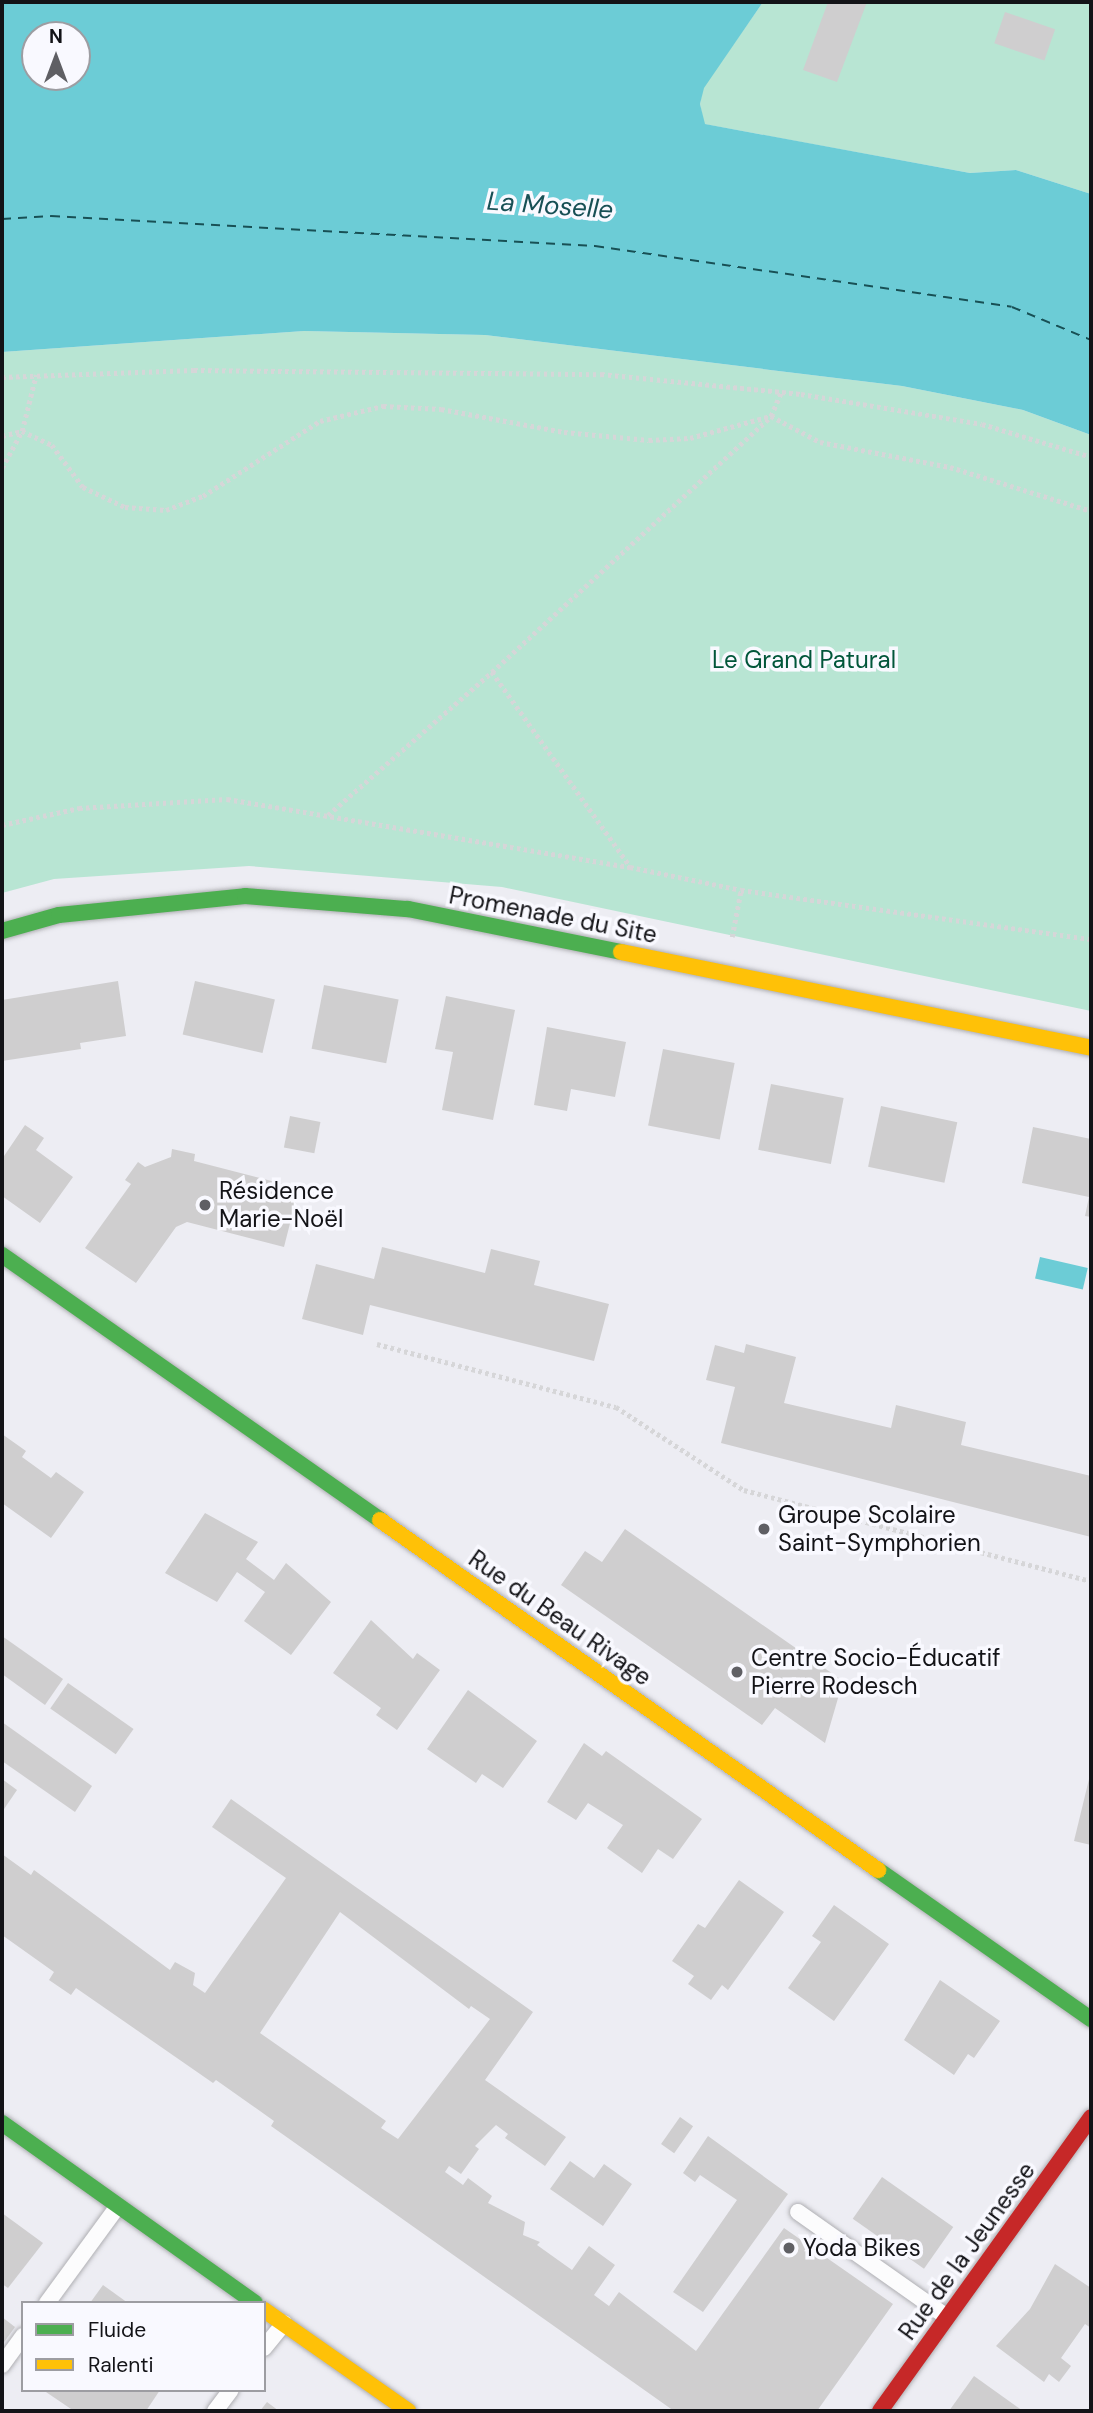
<!DOCTYPE html>
<html>
<head>
<meta charset="utf-8">
<style>
  body { margin:0 }
  #map { position:relative; width:1093px; height:2413px; overflow:hidden; background:#ededf3; font-family:"DM Sans",sans-serif }
  div>[style] { position:absolute }
  [style*='--x'] { left:calc(var(--x)*1px); top:calc(var(--y)*1px); width:calc(var(--w)*1px); rotate:calc(var(--a)*1deg) }
  .green>* { inset:0; background:#b8e5d3 }
  .water>* { inset:0; background:#6cccd6; transform-origin:0 0 }
  .ferry>* { height:2px; margin-top:-1px; transform-origin:0; background:repeating-linear-gradient(90deg,#185055 0 9px,transparent 0 16px) }
  .building>* { inset:0; background:#cfcecf; transform-origin:0 0 }
  .path>* { height:4.5px; margin-top:-2.25px; transform-origin:0; background:repeating-linear-gradient(90deg,#d6d6d8 0 3.5px,transparent 0 7px) }
  .roads { filter:drop-shadow(0 0 2px #afafb3) drop-shadow(0 0 2px #afafb3) }
  .lane>* { height:16px; margin:-8px; padding:0 8px; transform-origin:8px; border-radius:8px; background:#fcfcfd }
  .fast>* { height:16px; margin:-8px; padding:0 8px; transform-origin:8px; border-radius:8px; background:#4caf50 }
  .slow>* { height:16px; margin:-8px; padding:0 8px; transform-origin:8px; border-radius:8px; background:#ffc107 }
  .jam>* { height:16px; margin:-8px; padding:0 8px; transform-origin:8px; border-radius:8px; background:#c62828 }
  .dots>* { width:19px; height:19px; translate:-50% -50%; box-sizing:border-box; border:4px solid #f9f9ff; border-radius:50% }
  span { translate:-50% -50%; white-space:nowrap; text-align:center; line-height:1.15; -webkit-text-stroke:7px #f9f9ff; paint-order:stroke }
  .park-label { font-size:24px; color:#01563a }
  .street-label { font-size:24px; color:#131317 }
  .poi-label { font-size:24px; color:#131317 }
  .left { translate:0 -50%; text-align:left }
  .water-label { font-size:26px; color:#185055; font-style:italic }
  .frame { position:absolute; inset:0; border:4px solid #131317; pointer-events:none }
  .legend { position:absolute; left:21px; top:2301px; width:245px; height:91px; box-sizing:border-box; background:#f9f9ff; border:2px solid #9d9da2; margin:0; padding:9px 12px; list-style:none; font-size:21px; color:#131317 }
  .legend li { display:flex; align-items:center; gap:14px; height:35px }
  .legend b { width:35px; border:2px solid #9d9da2 }
  .north { position:absolute; left:21px; top:21px; width:70px; height:70px; box-sizing:border-box; background:#f9f9ff; border:2px solid #9d9da2; border-radius:50%; rotate:0deg; font-size:19px; font-weight:700; line-height:28px; text-align:center; color:#131317 }
  .north::after { content:''; display:block; margin:auto; width:24px; height:32px; background:#5f5f64; clip-path:polygon(50% 0,100% 100%,50% 72%,0 100%) }
</style>
</head>
<body>
<div id="map">
  <div class="green">
    <i style="clip-path:polygon(763px 2px,1091px 2px,1091px 194px,1016px 170px,970px 173px,704px 124px,700px 104px,703px 88px)"></i>
    <i style="clip-path:polygon(304px 331px,485px 335px,902px 386px,1023px 410px,1091px 435px,1091px 1011px,502px 887px,249px 866px,54px 879px,2px 893px,2px 352px)"></i>
  </div>
  <div class="water">
    <i style="clip-path:polygon(evenodd,2px 2px,763px 2px,704px 88px,700px 104px,705px 124px,970px 173px,1016px 170px,1091px 194px,1091px 435px,1023px 410px,902px 386px,485px 335px,304px 331px,2px 352px,2px 2px,35px 35px,77px 35px,77px 77px,35px 77px,35px 35px)"></i>
    <i style="left:1040px;top:1257px;width:49px;height:22px;rotate:13deg"></i>
  </div>
  <div class="ferry">
    <i style="--x:2;--y:219;--w:49;--a:-3.5"></i>
    <i style="--x:51;--y:216;--w:545;--a:3.16"></i>
    <i style="--x:595;--y:246;--w:421;--a:8.3"></i>
    <i style="--x:1012;--y:307;--w:86;--a:22.7"></i>
  </div>
  <div class="building">
    <i style="clip-path:polygon(828px 2px,867px 2px,837px 82px,803px 70px)"></i>
    <i style="left:1005px;top:12px;width:53px;height:33px;rotate:19deg"></i>
    <i style="clip-path:polygon(118px 981px,126px 1036px,80px 1043px,81px 1049px,2px 1061px,2px 1000px)"></i>
    <i style="left:195px;top:981px;width:82px;height:55px;rotate:13deg"></i>
    <i style="left:324px;top:985px;width:76px;height:65px;rotate:11deg"></i>
    <i style="clip-path:polygon(446px 996px,515px 1010px,493px 1120px,442px 1110px,453px 1052px,435px 1049px)"></i>
    <i style="clip-path:polygon(547px 1027px,626px 1042px,615px 1097px,571px 1089px,567px 1111px,534px 1105px)"></i>
    <i style="left:663px;top:1049px;width:73px;height:78px;rotate:11deg"></i>
    <i style="left:771px;top:1084px;width:74px;height:67px;rotate:11deg"></i>
    <i style="left:881px;top:1106px;width:78px;height:62px;rotate:12deg"></i>
    <i style="left:290px;top:1116px;width:31px;height:32px;rotate:11deg"></i>
    <i style="clip-path:polygon(25px 1125px,44px 1138px,36px 1150px,73px 1177px,40px 1223px,2px 1196px,2px 1159px)"></i>
    <i style="clip-path:polygon(1033px 1127px,1091px 1139px,1091px 1217px,1085px 1216px,1089px 1197px,1022px 1183px)"></i>
    <i style="clip-path:polygon(172px 1149px,195px 1154px,194px 1161px,299px 1188px,284px 1247px,187px 1222px,176px 1227px,136px 1283px,85px 1248px,131px 1184px,125px 1180px,138px 1162px,145px 1167px,171px 1157px)"></i>
    <i style="clip-path:polygon(382px 1247px,485px 1273px,491px 1249px,540px 1261px,534px 1285px,609px 1304px,594px 1361px,370px 1305px,363px 1335px,302px 1319px,316px 1264px,374px 1279px)"></i>
    <i style="clip-path:polygon(746px 1344px,796px 1357px,784px 1403px,891px 1428px,896px 1405px,966px 1422px,961px 1445px,1091px 1476px,1091px 1537px,721px 1443px,735px 1387px,706px 1380px,715px 1345px,744px 1353px)"></i>
    <i style="clip-path:polygon(2px 1434px,26px 1451px,22px 1457px,51px 1478px,56px 1472px,84px 1492px,51px 1538px,2px 1503px)"></i>
    <i style="clip-path:polygon(205px 1513px,258px 1542px,246px 1559px,274px 1580px,286px 1563px,331px 1602px,291px 1655px,244px 1621px,265px 1592px,237px 1572px,217px 1602px,165px 1573px)"></i>
    <i style="clip-path:polygon(625px 1529px,843px 1681px,825px 1743px,775px 1708px,762px 1725px,561px 1585px,585px 1551px,602px 1562px)"></i>
    <i style="clip-path:polygon(371px 1620px,413px 1659px,417px 1653px,440px 1670px,397px 1730px,376px 1715px,381px 1708px,333px 1673px)"></i>
    <i style="clip-path:polygon(2px 1636px,63px 1679px,45px 1705px,2px 1674px)"></i>
    <i style="left:68px;top:1683px;width:80px;height:31px;rotate:35deg"></i>
    <i style="clip-path:polygon(468px 1690px,537px 1741px,503px 1788px,482px 1774px,476px 1783px,427px 1749px)"></i>
    <i style="clip-path:polygon(2px 1722px,92px 1786px,75px 1812px,2px 1761px)"></i>
    <i style="clip-path:polygon(584px 1743px,602px 1756px,606px 1751px,702px 1819px,673px 1859px,658px 1849px,642px 1873px,607px 1848px,623px 1825px,588px 1803px,576px 1820px,547px 1802px)"></i>
    <i style="clip-path:polygon(1090px 1775px,1091px 1776px,1091px 1845px,1074px 1841px)"></i>
    <i style="clip-path:polygon(2px 1779px,17px 1790px,2px 1812px)"></i>
    <i style="clip-path:polygon(evenodd,231px 1799px,533px 2012px,485px 2080px,566px 2137px,545px 2166px,505px 2138px,508px 2134px,496px 2125px,475px 2146px,479px 2149px,461px 2174px,449px 2166px,445px 2172px,463px 2185px,468px 2178px,492px 2196px,488px 2203px,525px 2222px,523px 2235px,540px 2242px,537px 2245px,572px 2270px,589px 2246px,615px 2265px,594px 2295px,609px 2306px,619px 2292px,696px 2351px,784px 2228px,893px 2304px,817px 2411px,674px 2411px,271px 2126px,274px 2121px,216px 2080px,213px 2083px,76px 1988px,71px 1995px,49px 1980px,54px 1972px,2px 1935px,2px 1854px,31px 1875px,34px 1870px,170px 1970px,175px 1962px,195px 1973px,193px 1985px,205px 1993px,286px 1878px,212px 1827px,231px 1799px,340px 1912px,469px 2009px,471px 2006px,490px 2019px,398px 2139px,381px 2128px,386px 2121px,260px 2033px,340px 1912px)"></i>
    <i style="clip-path:polygon(739px 1880px,784px 1912px,728px 1990px,722px 1985px,711px 2000px,688px 1984px,694px 1976px,672px 1961px,698px 1924px,705px 1928px)"></i>
    <i style="clip-path:polygon(834px 1905px,889px 1944px,834px 2021px,788px 1988px,821px 1942px,812px 1936px)"></i>
    <i style="clip-path:polygon(940px 1980px,1000px 2021px,974px 2058px,968px 2054px,954px 2075px,904px 2040px)"></i>
    <i style="left:680px;top:2117px;width:16px;height:33px;rotate:35deg"></i>
    <i style="clip-path:polygon(708px 2136px,788px 2194px,703px 2312px,673px 2292px,737px 2200px,700px 2175px,695px 2182px,683px 2173px)"></i>
    <i style="clip-path:polygon(570px 2161px,594px 2178px,604px 2164px,632px 2184px,603px 2226px,550px 2189px)"></i>
    <i style="left:882px;top:2177px;width:87px;height:51px;rotate:35deg"></i>
    <i style="clip-path:polygon(2px 2213px,43px 2243px,8px 2288px,2px 2284px)"></i>
    <i style="clip-path:polygon(1055px 2264px,1091px 2288px,1091px 2328px,1085px 2324px,1061px 2358px,1071px 2366px,1059px 2382px,1049px 2374px,1044px 2382px,996px 2346px,1030px 2309px)"></i>
    <i style="clip-path:polygon(103px 2285px,128px 2303px,90px 2303px)"></i>
    <i style="clip-path:polygon(2px 2317px,15px 2327px,2px 2345px)"></i>
    <i style="clip-path:polygon(974px 2376px,1023px 2411px,949px 2411px)"></i>
    <i style="clip-path:polygon(43px 2390px,160px 2390px,146px 2411px,74px 2411px)"></i>
    <i style="clip-path:polygon(267px 2402px,279px 2411px,260px 2411px)"></i>
  </div>
  <div class="path">
    <i style="--x:2;--y:377;--w:192;--a:-2.1"></i>
    <i style="--x:194;--y:370;--w:407;--a:0.6"></i>
    <i style="--x:601;--y:374;--w:201;--a:5.7"></i>
    <i style="--x:801;--y:394;--w:183;--a:9.4"></i>
    <i style="--x:982;--y:424;--w:114;--a:16.8"></i>
    <i style="--x:2;--y:436;--w:21;--a:-14"></i>
    <i style="--x:22;--y:431;--w:33;--a:25"></i>
    <i style="--x:52;--y:445;--w:52;--a:53.6"></i>
    <i style="--x:83;--y:487;--w:47;--a:25.5"></i>
    <i style="--x:125;--y:507;--w:41;--a:4.2"></i>
    <i style="--x:166;--y:510;--w:40;--a:-21"></i>
    <i style="--x:203;--y:496;--w:139;--a:-32.7"></i>
    <i style="--x:320;--y:421;--w:65;--a:-13.4"></i>
    <i style="--x:383;--y:406;--w:58;--a:3"></i>
    <i style="--x:441;--y:409;--w:125;--a:10.6"></i>
    <i style="--x:564;--y:432;--w:85;--a:5.4"></i>
    <i style="--x:649;--y:440;--w:41;--a:-2.8"></i>
    <i style="--x:690;--y:438;--w:84;--a:-15.2"></i>
    <i style="--x:771;--y:416;--w:55;--a:28"></i>
    <i style="--x:820;--y:442;--w:132;--a:10.9"></i>
    <i style="--x:950;--y:467;--w:148;--a:17.3"></i>
    <i style="--x:2;--y:468;--w:42;--a:-61.6"></i>
    <i style="--x:22;--y:431;--w:58;--a:-76"></i>
    <i style="--x:492;--y:672;--w:238;--a:54.6"></i>
    <i style="--x:328;--y:815;--w:218;--a:-41.1"></i>
    <i style="--x:492;--y:672;--w:379;--a:-42.5"></i>
    <i style="--x:771;--y:416;--w:26;--a:-67"></i>
    <i style="--x:2;--y:825;--w:79;--a:-12.4"></i>
    <i style="--x:79;--y:808;--w:148;--a:-3.5"></i>
    <i style="--x:227;--y:799;--w:409;--a:9.6"></i>
    <i style="--x:630;--y:867;--w:113;--a:11.7"></i>
    <i style="--x:741;--y:890;--w:353;--a:8"></i>
    <i style="--x:732;--y:937;--w:48;--a:-79.2"></i>
    <i style="--x:377;--y:1344;--w:247;--a:14.8"></i>
    <i style="--x:616;--y:1407;--w:153;--a:33"></i>
    <i style="--x:744;--y:1490;--w:359;--a:14.7"></i>
  </div>
  <div class="roads">
    <div class="lane">
      <i style="--x:798;--y:2212;--w:182;--a:35.2"></i>
      <i style="--x:47;--y:2303;--w:120;--a:-53.8"></i>
      <i style="--x:264;--y:2348;--w:32;--a:-51"></i>
      <i style="--x:2;--y:2365;--w:36;--a:-54"></i>
      <i style="--x:215;--y:2411;--w:26;--a:-53"></i>
    </div>
    <div class="fast">
      <i style="--x:2;--y:931;--w:59;--a:-15.7"></i>
      <i style="--x:59;--y:915;--w:187;--a:-5.8"></i>
      <i style="--x:245;--y:896;--w:164;--a:4.6"></i>
      <i style="--x:408;--y:909;--w:217;--a:11.4"></i>
      <i style="--x:2;--y:1255;--w:462;--a:35"></i>
      <i style="--x:878;--y:1870;--w:260;--a:35"></i>
      <i style="--x:2;--y:2123;--w:310;--a:35.4"></i>
    </div>
    <div class="slow">
      <i style="--x:621;--y:952;--w:480;--a:11.5"></i>
      <i style="--x:380;--y:1520;--w:609;--a:35.1"></i>
      <i style="--x:264;--y:2310;--w:176;--a:35"></i>
    </div>
    <div class="jam">
      <i style="--x:880;--y:2411;--w:362;--a:-54.3"></i>
    </div>
  </div>
  <div class="dots">
    <i style="left:205px;top:1205px;background:#5f5f64"></i>
    <i style="left:764px;top:1529px;background:#5f5f64"></i>
    <i style="left:737px;top:1672px;background:#5f5f64"></i>
    <i style="left:789px;top:2248px;background:#5f5f64"></i>
  </div>
  <div class="park-label">
    <span style="left:804px;top:660px">Le Grand Patural</span>
  </div>
  <div class="street-label">
    <span style="left:553px;top:915px;rotate:11deg">Promenade du Site</span>
    <span style="left:560px;top:1618px;rotate:35deg">Rue du Beau Rivage</span>
    <span style="left:967px;top:2251px;rotate:-54deg">Rue de la Jeunesse</span>
  </div>
  <div class="poi-label">
    <span class="left" style="left:219px;top:1205px">Résidence<br>Marie-Noël</span>
    <span class="left" style="left:778px;top:1529px">Groupe Scolaire<br>Saint-Symphorien</span>
    <span class="left" style="left:751px;top:1672px">Centre Socio-Éducatif<br>Pierre Rodesch</span>
    <span class="left" style="left:803px;top:2248px">Yoda Bikes</span>
  </div>
  <div class="water-label">
    <span style="left:550px;top:206px;rotate:4deg">La Moselle</span>
  </div>
  <div class="frame"></div>
  <ul class="legend">
  <li><b style="height:9px;background:#4caf50"></b>Fluide</li>
  <li><b style="height:9px;background:#ffc107"></b>Ralenti</li>
  </ul>
  <div class="north">N</div>
</div>
</body>
</html>
